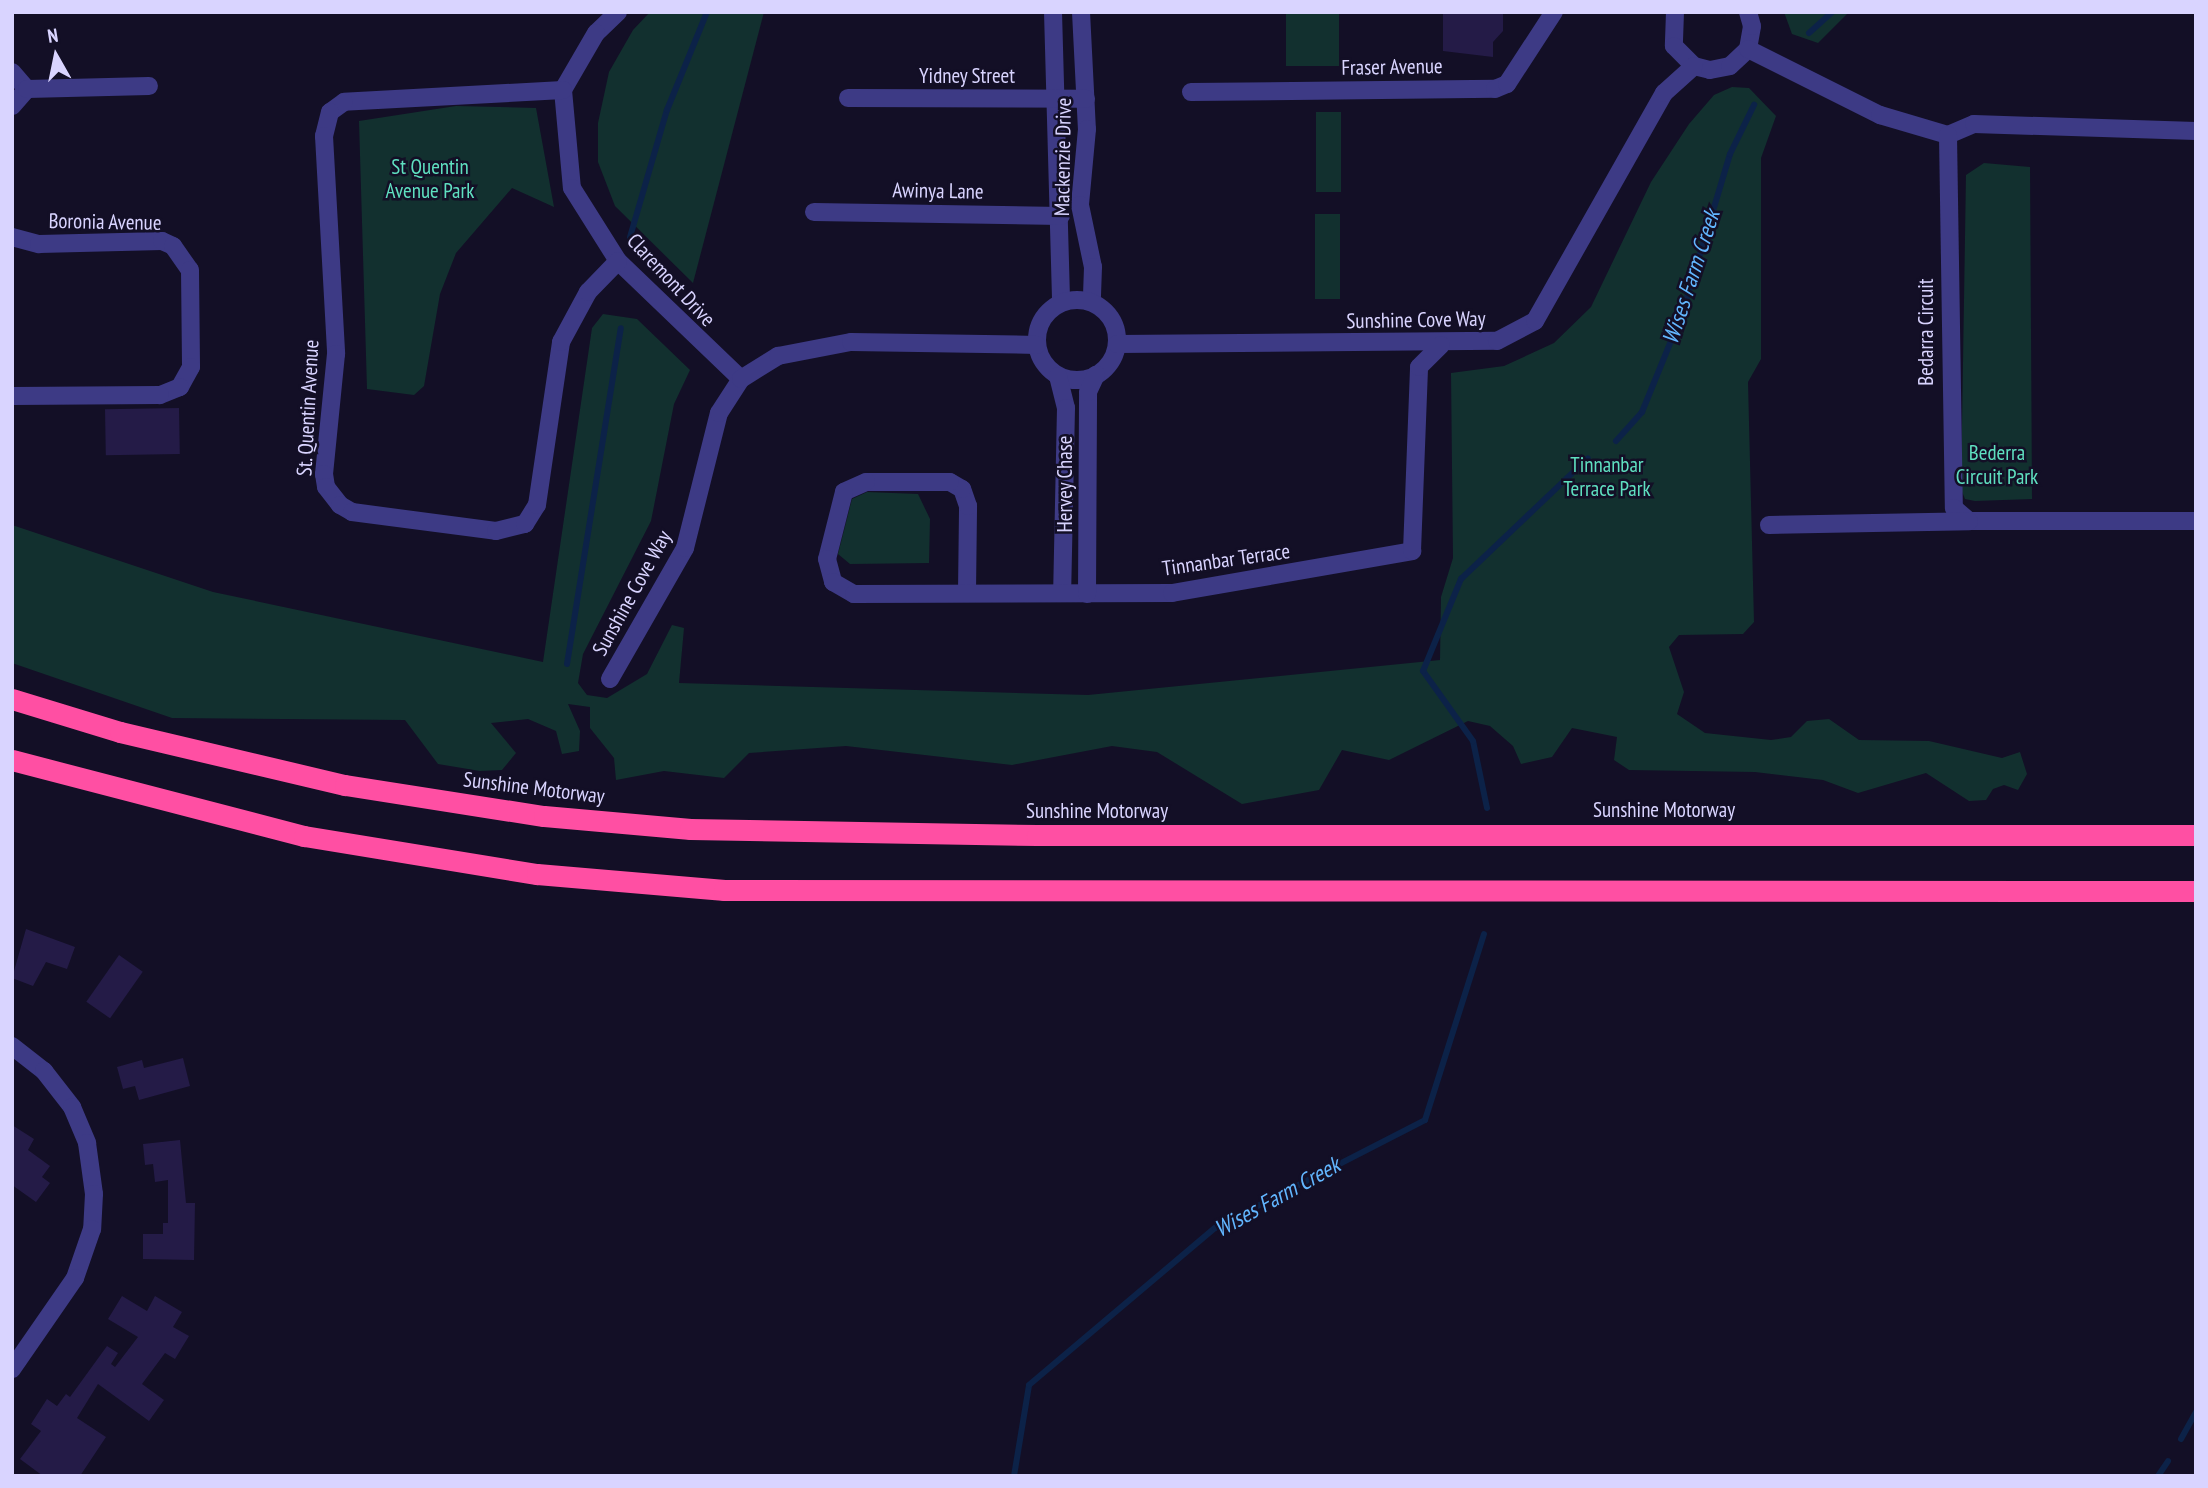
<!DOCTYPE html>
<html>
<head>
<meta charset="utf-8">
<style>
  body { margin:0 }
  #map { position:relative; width:2208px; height:1488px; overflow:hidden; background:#130f26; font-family:"PT Sans Narrow",sans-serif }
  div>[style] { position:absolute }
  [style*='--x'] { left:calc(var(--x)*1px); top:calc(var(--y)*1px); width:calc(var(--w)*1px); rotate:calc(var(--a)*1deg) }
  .green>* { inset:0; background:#12302f; transform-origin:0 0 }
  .stream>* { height:6px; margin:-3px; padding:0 3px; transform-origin:3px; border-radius:3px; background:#0c2248 }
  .building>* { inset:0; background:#241b47; transform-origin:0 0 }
  .minor>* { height:18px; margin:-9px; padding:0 9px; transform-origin:9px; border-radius:9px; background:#3d3a85 }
  .minor>.ring { margin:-9px; padding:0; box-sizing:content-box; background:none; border:18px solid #3d3a85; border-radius:50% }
  .motorway>* { height:21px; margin:-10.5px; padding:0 10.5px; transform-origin:10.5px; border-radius:10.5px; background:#ff4fa3 }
  span { translate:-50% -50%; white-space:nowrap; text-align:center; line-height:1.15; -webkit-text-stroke:5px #130f26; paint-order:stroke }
  .street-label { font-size:21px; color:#d9d4ff }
  .park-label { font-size:21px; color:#5fe0c0 }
  .water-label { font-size:23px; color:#62b6ff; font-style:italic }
  .frame { position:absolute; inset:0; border:14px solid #d9d4ff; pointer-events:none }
  .north { position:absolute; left:21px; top:21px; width:70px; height:70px; -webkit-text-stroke:5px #130f26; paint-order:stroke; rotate:351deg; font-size:19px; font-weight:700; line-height:28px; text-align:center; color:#d9d4ff }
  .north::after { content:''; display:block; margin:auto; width:24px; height:32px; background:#d9d4ff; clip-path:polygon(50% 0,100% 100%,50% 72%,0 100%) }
</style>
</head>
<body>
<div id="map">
  <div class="green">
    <i style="clip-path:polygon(650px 12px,764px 12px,693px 283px,615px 206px,598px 162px,598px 123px,609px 72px,633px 30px)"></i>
    <i style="left:1286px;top:12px;width:53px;height:54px"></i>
    <i style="clip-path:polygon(1784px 12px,1849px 12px,1818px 43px,1792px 34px)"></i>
    <i style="clip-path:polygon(1732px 87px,1749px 88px,1776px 116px,1761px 158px,1761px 359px,1748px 382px,1754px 622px,1743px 634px,1679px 635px,1669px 647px,1684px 692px,1677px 714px,1705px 733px,1771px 740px,1791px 737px,1807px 721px,1829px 719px,1859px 740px,1929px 741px,2002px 758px,2020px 752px,2027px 774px,2018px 790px,2004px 785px,1993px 789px,1986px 800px,1969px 801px,1926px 773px,1858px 793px,1823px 780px,1755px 772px,1629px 770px,1614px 760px,1617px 737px,1572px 728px,1552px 757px,1521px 764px,1513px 746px,1490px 726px,1468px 721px,1389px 760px,1342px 750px,1319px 790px,1242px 804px,1157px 752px,1112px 746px,1012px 765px,846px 746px,749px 753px,724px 778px,664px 771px,616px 780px,614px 758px,590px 728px,590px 707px,568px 704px,580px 731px,579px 751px,562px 754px,556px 731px,528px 719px,491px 723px,516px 753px,502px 770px,480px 771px,438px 764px,405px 720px,172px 718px,12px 663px,12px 525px,213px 592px,543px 662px,592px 328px,603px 314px,637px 319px,690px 370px,674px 404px,651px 521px,583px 654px,578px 683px,587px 695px,607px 698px,647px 674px,672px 625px,684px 628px,679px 683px,1088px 695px,1440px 660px,1441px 597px,1453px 558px,1451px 373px,1504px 366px,1554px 343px,1591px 307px,1651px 182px,1689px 124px,1714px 95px)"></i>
    <i style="clip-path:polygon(456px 106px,536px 108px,554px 207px,512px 188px,456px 253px,440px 294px,424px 386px,414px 395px,367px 389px,359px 121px)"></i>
    <i style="left:1316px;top:112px;width:25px;height:80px"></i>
    <i style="clip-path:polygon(1984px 163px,2030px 167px,2032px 499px,1975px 501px,1965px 499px,1961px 489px,1966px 175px)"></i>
    <i style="left:1315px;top:214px;width:25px;height:85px"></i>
    <i style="clip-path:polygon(867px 492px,918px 494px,930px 519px,929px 563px,850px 564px,838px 554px,852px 499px)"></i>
  </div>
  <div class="stream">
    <i style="--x:1809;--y:33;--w:31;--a:-42"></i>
    <i style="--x:630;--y:237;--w:132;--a:-73.8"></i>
    <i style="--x:667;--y:110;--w:106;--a:-67.8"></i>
    <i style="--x:1616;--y:441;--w:39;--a:-48"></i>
    <i style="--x:1642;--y:412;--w:106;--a:-67.8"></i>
    <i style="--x:1682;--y:314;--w:167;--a:-73.3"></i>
    <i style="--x:1730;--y:154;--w:55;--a:-63.9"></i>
    <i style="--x:567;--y:664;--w:340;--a:-80.9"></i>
    <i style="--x:1487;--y:808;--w:68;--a:-101.8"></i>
    <i style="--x:1473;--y:741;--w:86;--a:-125.5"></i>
    <i style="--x:1423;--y:671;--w:100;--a:-67.6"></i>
    <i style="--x:1461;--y:579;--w:175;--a:-43.6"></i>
    <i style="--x:2181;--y:1439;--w:31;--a:-61"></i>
    <i style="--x:1014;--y:1476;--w:92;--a:-80.6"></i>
    <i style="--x:1029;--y:1385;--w:243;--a:-40.2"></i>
    <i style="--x:1215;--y:1228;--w:236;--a:-27.2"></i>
    <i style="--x:1425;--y:1120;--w:195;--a:-72.4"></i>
    <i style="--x:2158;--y:1476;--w:18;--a:-56"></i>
  </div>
  <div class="building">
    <i style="clip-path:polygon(1443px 12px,1503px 12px,1503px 31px,1493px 42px,1493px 57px,1443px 51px)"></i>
    <i style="left:179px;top:408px;width:46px;height:74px;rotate:89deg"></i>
    <i style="clip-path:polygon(26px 929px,75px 947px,67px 969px,46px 962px,33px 986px,12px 978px)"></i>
    <i style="left:119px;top:955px;width:29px;height:57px;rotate:35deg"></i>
    <i style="clip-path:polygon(183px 1058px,190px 1086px,139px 1100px,135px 1086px,123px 1089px,117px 1067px,142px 1060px,144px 1068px)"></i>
    <i style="clip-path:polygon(12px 1125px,34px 1139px,28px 1150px,50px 1166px,42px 1177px,50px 1183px,36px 1202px,12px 1185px)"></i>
    <i style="clip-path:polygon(180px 1140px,186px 1203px,195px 1203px,194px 1260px,143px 1259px,143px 1234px,163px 1234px,163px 1223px,168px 1223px,168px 1180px,155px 1182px,153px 1164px,145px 1165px,143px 1144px)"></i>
    <i style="clip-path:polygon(122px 1296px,147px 1311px,155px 1296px,182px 1312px,173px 1327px,189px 1336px,175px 1359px,165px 1353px,142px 1384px,164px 1400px,149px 1421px,98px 1384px,77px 1418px,106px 1437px,80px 1476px,43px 1476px,20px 1459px,41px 1431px,31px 1424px,47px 1399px,57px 1406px,66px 1394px,70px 1397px,107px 1346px,118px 1353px,111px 1364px,115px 1367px,138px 1337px,108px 1319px)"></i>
  </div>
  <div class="minor">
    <i style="--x:618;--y:12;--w:30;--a:136"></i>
    <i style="--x:596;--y:33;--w:66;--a:120.1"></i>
    <i style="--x:563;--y:90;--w:98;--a:84.8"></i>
    <i style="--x:572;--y:188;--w:86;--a:57.8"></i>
    <i style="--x:618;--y:261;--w:170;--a:43.8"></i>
    <i style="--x:1053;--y:12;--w:291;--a:88.4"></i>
    <i style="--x:1081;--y:12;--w:117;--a:87.1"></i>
    <i style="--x:1087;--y:129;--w:76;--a:95.3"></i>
    <i style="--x:1080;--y:205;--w:63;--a:78.2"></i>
    <i style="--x:1093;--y:267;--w:35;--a:92"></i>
    <i style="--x:1675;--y:12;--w:34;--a:92"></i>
    <i style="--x:1674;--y:46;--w:28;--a:45"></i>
    <i style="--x:1694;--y:66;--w:16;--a:14"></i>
    <i style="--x:1710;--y:70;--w:20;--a:-11"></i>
    <i style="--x:1730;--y:66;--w:25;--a:-43"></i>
    <i style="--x:1748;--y:49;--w:23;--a:-80"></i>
    <i style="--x:1752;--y:26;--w:15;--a:-106"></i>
    <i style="--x:1748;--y:49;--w:148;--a:26.6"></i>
    <i style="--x:1880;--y:115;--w:71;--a:16.4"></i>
    <i style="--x:1948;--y:135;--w:28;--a:-23"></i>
    <i style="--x:1974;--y:124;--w:222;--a:1.8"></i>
    <i style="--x:12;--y:72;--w:23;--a:49"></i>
    <i style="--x:27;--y:89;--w:23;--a:131"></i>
    <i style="--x:27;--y:89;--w:122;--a:-1.4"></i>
    <i style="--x:563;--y:90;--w:219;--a:176.9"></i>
    <i style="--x:344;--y:102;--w:17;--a:144"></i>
    <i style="--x:330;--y:112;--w:25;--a:104"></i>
    <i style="--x:324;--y:136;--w:218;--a:86.8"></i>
    <i style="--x:336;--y:354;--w:121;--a:95.7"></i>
    <i style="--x:324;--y:474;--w:13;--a:81"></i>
    <i style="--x:326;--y:487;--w:23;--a:52"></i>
    <i style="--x:340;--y:505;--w:14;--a:30"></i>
    <i style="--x:352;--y:512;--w:145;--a:7.5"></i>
    <i style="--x:496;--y:531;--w:30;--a:-14"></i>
    <i style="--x:525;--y:524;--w:22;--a:-58"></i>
    <i style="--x:537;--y:505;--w:165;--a:-81.6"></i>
    <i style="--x:561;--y:342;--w:57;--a:-61.6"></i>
    <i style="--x:588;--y:292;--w:43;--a:-45.9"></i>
    <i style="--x:1191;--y:92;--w:304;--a:-0.6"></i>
    <i style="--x:1495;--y:89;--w:13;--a:-23"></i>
    <i style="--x:1507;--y:84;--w:86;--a:-56.9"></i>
    <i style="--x:848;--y:98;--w:238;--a:0.2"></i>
    <i style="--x:1948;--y:135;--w:373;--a:89.1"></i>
    <i style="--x:1954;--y:508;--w:20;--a:41"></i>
    <i style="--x:1969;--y:521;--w:227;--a:0"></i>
    <i style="--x:814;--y:212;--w:247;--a:0.9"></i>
    <i style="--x:12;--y:237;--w:28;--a:15"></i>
    <i style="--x:39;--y:244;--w:123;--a:-1.4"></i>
    <i style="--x:162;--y:241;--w:12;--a:24"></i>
    <i style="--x:173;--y:246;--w:29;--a:55"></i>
    <i style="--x:190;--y:270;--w:97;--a:89.4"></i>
    <i style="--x:191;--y:367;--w:23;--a:119"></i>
    <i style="--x:180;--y:387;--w:22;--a:158"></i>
    <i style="--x:160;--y:395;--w:148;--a:179.6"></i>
    <i class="ring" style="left:1037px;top:300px;width:62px;height:62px"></i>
    <i style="--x:1117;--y:344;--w:380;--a:-0.5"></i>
    <i style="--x:1497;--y:341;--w:43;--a:-27.8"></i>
    <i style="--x:1535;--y:321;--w:262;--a:-60.5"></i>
    <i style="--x:1664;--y:93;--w:40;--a:-42"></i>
    <i style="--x:1058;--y:376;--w:33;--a:76"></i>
    <i style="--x:1066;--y:408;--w:184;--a:91.2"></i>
    <i style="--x:1769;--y:525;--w:200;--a:-1.1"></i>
    <i style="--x:967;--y:592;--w:86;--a:-89.3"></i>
    <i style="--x:968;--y:506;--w:18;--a:-109"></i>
    <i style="--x:962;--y:489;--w:14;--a:-150"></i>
    <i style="--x:950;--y:482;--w:84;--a:180"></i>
    <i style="--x:866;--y:482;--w:24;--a:156"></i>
    <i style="--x:844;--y:492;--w:69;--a:104.2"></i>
    <i style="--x:827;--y:559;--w:24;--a:75"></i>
    <i style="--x:833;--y:582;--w:24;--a:30"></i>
    <i style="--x:854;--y:594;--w:318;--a:-0.2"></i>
    <i style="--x:1172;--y:593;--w:244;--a:-9.9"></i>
    <i style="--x:1412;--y:551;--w:184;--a:-87.8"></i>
    <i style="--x:1419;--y:367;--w:31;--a:-45"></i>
    <i style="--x:1087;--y:594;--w:202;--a:-89.7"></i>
    <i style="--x:1088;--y:392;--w:19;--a:-65"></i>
    <i style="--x:610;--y:679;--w:151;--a:-60.2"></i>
    <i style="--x:685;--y:548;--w:139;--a:-75.9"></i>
    <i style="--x:719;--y:413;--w:40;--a:-57.1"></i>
    <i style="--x:741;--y:379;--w:44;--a:-31.9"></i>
    <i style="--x:778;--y:356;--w:74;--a:-10.9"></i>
    <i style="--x:851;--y:342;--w:186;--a:0.9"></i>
    <i style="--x:12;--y:1046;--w:41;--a:38"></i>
    <i style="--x:44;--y:1071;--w:46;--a:52.1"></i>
    <i style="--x:72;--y:1107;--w:39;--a:67"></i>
    <i style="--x:87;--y:1143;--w:51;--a:82.2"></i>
    <i style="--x:94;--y:1194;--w:35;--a:93"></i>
    <i style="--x:92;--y:1229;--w:52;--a:109.1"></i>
    <i style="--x:75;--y:1278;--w:111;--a:124.7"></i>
  </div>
  <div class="motorway">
    <i style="--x:12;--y:699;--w:113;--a:17"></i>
    <i style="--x:120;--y:732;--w:231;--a:13.3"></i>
    <i style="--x:345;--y:785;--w:201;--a:8.9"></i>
    <i style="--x:544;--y:816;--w:147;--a:5.1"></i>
    <i style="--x:690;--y:829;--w:347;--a:1"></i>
    <i style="--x:1037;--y:835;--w:1159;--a:0"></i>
    <i style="--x:12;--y:760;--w:302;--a:14.6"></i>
    <i style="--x:304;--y:836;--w:236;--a:9.3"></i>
    <i style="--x:537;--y:874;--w:188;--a:4.9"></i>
    <i style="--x:724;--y:890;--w:1472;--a:0.04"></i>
  </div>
  <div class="street-label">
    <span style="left:1392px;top:67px;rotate:-1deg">Fraser Avenue</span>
    <span style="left:967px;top:76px">Yidney Street</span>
    <span style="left:1063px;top:157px;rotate:-89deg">Mackenzie Drive</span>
    <span style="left:938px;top:191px;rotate:1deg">Awinya Lane</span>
    <span style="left:105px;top:222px;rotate:1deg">Boronia Avenue</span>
    <span style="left:671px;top:280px;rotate:47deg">Claremont Drive</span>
    <span style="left:1416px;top:320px;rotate:-1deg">Sunshine Cove Way</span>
    <span style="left:1926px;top:332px;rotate:-90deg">Bedarra Circuit</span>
    <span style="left:308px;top:408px;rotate:-87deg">St. Quentin Avenue</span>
    <span style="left:1065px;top:484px;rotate:-90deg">Hervey Chase</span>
    <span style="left:1226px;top:560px;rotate:-8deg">Tinnanbar Terrace</span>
    <span style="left:632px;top:593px;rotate:-61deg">Sunshine Cove Way</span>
    <span style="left:534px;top:788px;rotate:7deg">Sunshine Motorway</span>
    <span style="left:1664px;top:810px">Sunshine Motorway</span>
    <span style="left:1097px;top:811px">Sunshine Motorway</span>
  </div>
  <div class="park-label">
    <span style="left:430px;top:179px">St Quentin<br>Avenue Park</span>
    <span style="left:1997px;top:465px">Bederra<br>Circuit Park</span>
    <span style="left:1607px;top:477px">Tinnanbar<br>Terrace Park</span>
  </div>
  <div class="water-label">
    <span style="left:1691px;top:277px;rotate:-72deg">Wises Farm Creek</span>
    <span style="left:1277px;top:1197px;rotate:-29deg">Wises Farm Creek</span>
  </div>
  <div class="frame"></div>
  <div class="north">N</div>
</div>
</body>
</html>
